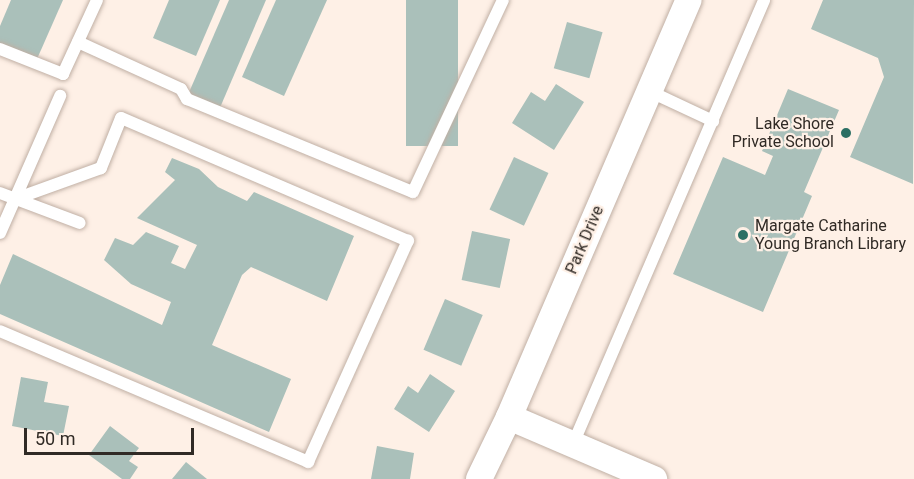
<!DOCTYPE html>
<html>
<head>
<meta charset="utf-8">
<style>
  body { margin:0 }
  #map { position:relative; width:914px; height:479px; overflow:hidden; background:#fef0e6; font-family:Roboto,sans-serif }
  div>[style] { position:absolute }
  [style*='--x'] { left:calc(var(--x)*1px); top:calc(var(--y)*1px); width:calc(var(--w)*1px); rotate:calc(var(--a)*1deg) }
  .building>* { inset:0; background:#aac0ba; transform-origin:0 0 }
  .roads { filter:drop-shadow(0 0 2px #c0afa4) drop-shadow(0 0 2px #c0afa4) }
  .lane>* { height:12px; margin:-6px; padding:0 6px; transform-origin:6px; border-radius:6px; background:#fff }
  .street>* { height:26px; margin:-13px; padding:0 13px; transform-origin:13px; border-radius:13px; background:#fff }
  .dots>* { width:16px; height:16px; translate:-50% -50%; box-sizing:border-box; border:3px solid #fef0e6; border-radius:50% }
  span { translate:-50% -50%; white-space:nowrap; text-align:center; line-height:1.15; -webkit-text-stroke:4.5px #fef0e6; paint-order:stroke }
  .poi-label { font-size:16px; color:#302a25 }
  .right { translate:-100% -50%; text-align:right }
  .left { translate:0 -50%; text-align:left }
  .street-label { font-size:16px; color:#302a25 }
  .scale { position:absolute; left:24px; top:428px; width:170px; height:27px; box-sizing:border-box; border:3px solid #302a25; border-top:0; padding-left:8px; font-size:18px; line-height:21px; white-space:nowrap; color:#302a25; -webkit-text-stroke:4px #fef0e6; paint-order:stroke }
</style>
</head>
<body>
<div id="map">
  <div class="building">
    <i style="clip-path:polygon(11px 0,63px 0,37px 59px,0 43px,0 26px)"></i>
    <i style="clip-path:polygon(169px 0,220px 0,196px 56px,153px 38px)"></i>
    <i style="clip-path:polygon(229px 0,266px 0,219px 110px,187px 97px)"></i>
    <i style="clip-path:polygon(276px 0,327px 0,284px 96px,242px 77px)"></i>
    <i style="left:406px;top:0;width:52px;height:146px"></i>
    <i style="clip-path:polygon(823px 0,914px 0,913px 184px,850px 157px,884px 77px,878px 58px,811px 29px)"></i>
    <i style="left:567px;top:22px;width:37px;height:48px;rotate:16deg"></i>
    <i style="clip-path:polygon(556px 84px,584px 102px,554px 150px,512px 123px,531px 92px,545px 101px)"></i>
    <i style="clip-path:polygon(788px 89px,839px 110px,804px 192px,812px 196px,763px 312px,673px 274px,723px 157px,765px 175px,773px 156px,762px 151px)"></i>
    <i style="left:514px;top:157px;width:38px;height:58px;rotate:25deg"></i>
    <i style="clip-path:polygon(172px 158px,199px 169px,218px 187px,247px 201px,254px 192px,354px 236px,327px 301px,251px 267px,242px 275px,212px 345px,291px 379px,269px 432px,0 314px,0 285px,13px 254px,162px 325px,171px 302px,131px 284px,104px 260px,115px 238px,133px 245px,146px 232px,179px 246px,171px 263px,185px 269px,197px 245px,137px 218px,175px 180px,165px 172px)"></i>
    <i style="left:472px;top:231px;width:39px;height:50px;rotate:12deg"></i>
    <i style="left:445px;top:299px;width:41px;height:55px;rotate:23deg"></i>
    <i style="clip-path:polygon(430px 374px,455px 391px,429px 432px,394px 409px,408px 386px,418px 393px)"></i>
    <i style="clip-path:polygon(21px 377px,48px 382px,44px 402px,69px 406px,63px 436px,12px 426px)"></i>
    <i style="clip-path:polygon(110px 426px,139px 448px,129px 461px,138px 467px,130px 479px,122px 479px,89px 455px)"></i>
    <i style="clip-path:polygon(377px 446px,414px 453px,410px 479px,371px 479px)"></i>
    <i style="clip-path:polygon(186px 462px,207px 479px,172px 479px)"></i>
  </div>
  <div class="roads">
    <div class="lane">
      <i style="--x:78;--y:42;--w:113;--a:24.5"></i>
      <i style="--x:181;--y:89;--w:12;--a:59"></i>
      <i style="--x:187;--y:99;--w:244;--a:22.4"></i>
      <i style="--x:413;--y:192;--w:212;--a:-64.9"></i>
      <i style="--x:0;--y:49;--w:68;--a:21.6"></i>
      <i style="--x:63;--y:74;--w:81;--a:-65.3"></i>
      <i style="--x:649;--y:91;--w:71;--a:25.1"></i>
      <i style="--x:0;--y:193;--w:85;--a:20.6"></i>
      <i style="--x:0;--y:233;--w:150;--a:-66.3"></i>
      <i style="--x:0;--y:331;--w:335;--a:23"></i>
      <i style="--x:308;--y:462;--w:243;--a:-65.7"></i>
      <i style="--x:408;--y:241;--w:312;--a:-156.8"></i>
      <i style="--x:121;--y:118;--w:54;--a:111.8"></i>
      <i style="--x:101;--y:168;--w:91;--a:160.2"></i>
      <i style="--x:573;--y:444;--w:483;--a:-66.7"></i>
    </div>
    <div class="street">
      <i style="--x:509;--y:417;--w:158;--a:23.2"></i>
      <i style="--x:479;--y:479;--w:69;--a:-64.2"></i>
      <i style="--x:509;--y:417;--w:454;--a:-66.7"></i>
    </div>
  </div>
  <div class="dots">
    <i style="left:846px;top:133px;background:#2b6f63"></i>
    <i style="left:743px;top:235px;background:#2b6f63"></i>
  </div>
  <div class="poi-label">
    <span class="right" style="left:834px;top:133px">Lake Shore<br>Private School</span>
    <span class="left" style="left:755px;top:235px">Margate Catharine<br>Young Branch Library</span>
  </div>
  <div class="street-label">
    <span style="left:585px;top:240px;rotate:-67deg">Park Drive</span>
  </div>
  <div class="scale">50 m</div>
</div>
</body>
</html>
